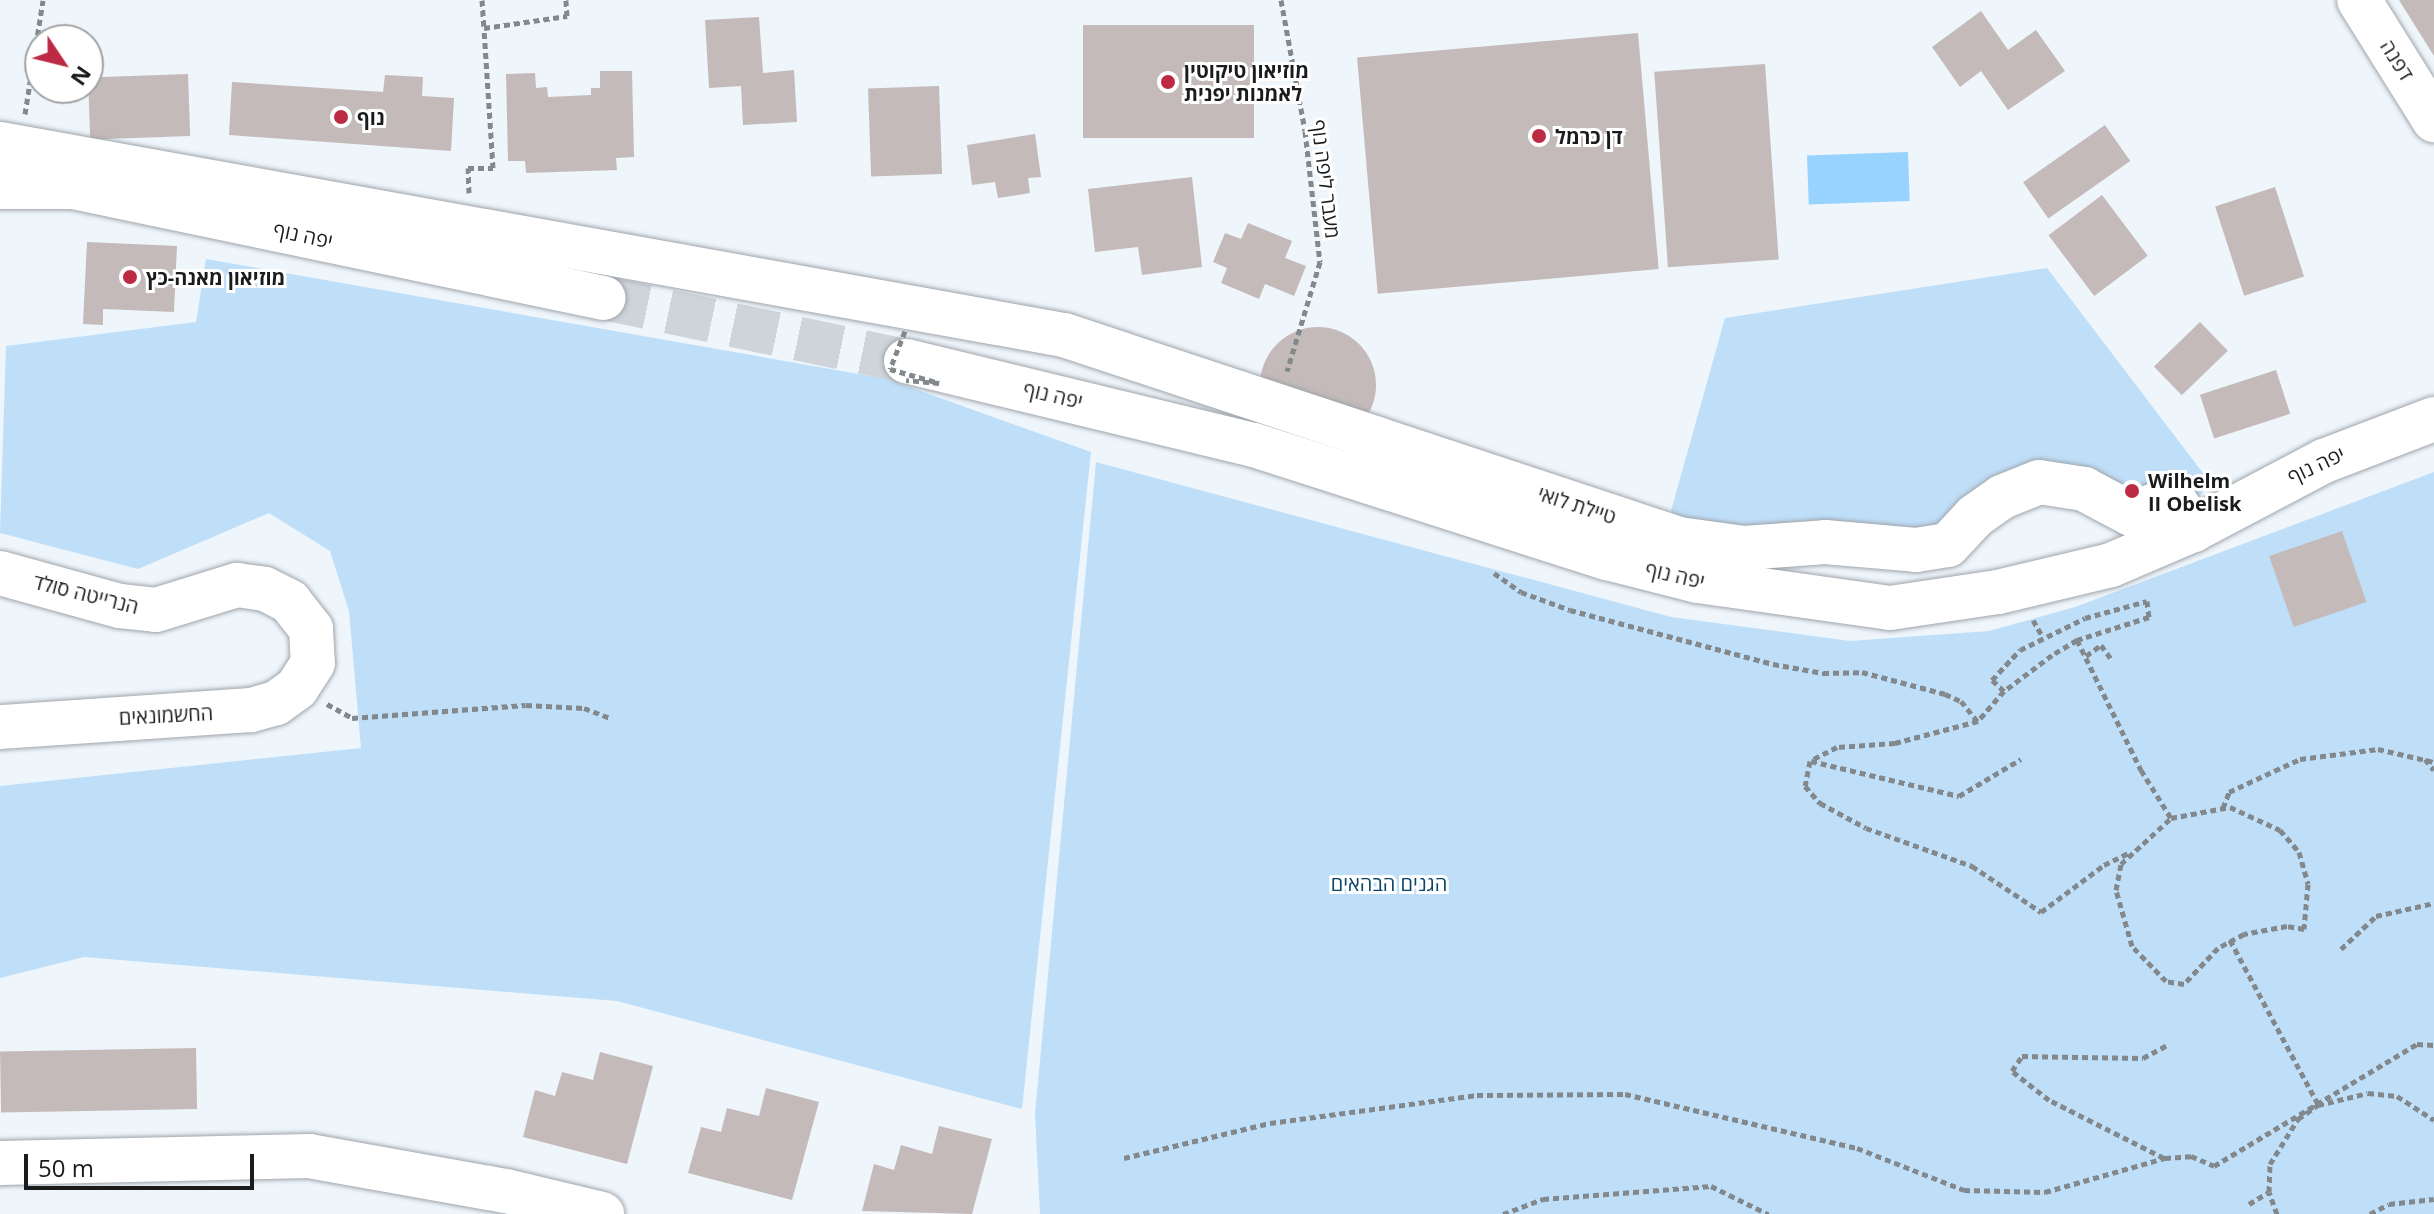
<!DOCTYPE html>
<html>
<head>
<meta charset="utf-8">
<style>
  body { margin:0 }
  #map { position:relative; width:2434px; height:1214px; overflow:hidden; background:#eef5fb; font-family:"Open Sans","Noto Sans Hebrew",sans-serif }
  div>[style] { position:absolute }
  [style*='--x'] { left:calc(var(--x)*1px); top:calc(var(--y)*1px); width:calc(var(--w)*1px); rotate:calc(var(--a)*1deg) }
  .green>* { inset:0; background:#bfdff9 }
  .water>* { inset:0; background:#98d2ff; transform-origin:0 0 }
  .building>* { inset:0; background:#c4baba; transform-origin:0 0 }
  .round { border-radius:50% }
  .minor-tunnel>* { height:44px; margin-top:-22px; transform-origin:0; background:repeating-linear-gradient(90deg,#ced4da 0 44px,transparent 0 66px) }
  .path>* { height:5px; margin-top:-2.5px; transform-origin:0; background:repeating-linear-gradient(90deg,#83888c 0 6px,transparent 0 10px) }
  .roads { filter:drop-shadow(0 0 2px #9fa5ab) drop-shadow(0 0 2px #9fa5ab) }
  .minor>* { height:44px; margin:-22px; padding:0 22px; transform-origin:22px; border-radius:22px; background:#fff }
  .path-bridge>* { height:5px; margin-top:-2.5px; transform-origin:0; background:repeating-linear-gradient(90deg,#83888c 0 6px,transparent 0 10px) }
  .dots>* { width:22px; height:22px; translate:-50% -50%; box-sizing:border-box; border:4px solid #fff; border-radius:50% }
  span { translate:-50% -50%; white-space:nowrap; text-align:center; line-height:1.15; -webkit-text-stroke:6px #fff; paint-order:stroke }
  .street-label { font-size:20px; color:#191b1d }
  .poi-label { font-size:20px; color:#191b1d; font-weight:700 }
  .left { translate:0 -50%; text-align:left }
  .park-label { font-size:20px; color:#0a4569 }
  .north { position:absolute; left:24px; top:24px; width:80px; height:80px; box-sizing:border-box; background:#fff; border:2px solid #a3a4a5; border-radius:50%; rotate:125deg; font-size:22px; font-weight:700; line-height:32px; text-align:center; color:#191b1d }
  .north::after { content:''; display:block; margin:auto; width:28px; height:36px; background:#bc2b43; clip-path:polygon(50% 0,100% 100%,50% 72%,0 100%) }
  .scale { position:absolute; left:24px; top:1154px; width:230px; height:36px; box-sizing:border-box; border:4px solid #191b1d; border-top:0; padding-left:10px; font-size:24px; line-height:28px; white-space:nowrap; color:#191b1d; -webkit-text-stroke:6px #fff; paint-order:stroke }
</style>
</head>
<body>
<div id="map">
  <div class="green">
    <i style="clip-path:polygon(206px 259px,887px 379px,1091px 452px,1022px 1109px,617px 1001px,84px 957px,0 978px,0 786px,361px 748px,349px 611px,330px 551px,269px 513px,138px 569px,0 533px,6px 346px,196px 322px)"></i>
    <i style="clip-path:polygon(2047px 268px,2212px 485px,2198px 496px,2169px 507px,2081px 474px,1939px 533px,1682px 526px,1671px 511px,1725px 318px)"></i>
    <i style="clip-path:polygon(1096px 462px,1671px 617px,1850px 641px,1989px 631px,2075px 607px,2434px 472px,2434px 1214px,1040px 1214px,1035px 1114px)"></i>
  </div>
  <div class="water">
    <i style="left:1908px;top:152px;width:49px;height:101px;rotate:88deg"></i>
  </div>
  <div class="building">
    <i style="clip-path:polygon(2399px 0,2434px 0,2434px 56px)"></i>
    <i style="clip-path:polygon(1981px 11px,2008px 50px,2036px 30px,2065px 71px,2008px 110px,1981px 71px,1960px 87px,1932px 47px)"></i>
    <i style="clip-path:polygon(759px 17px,763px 73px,794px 70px,797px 122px,743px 125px,741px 86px,709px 88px,705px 20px)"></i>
    <i style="left:1083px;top:25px;width:171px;height:113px"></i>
    <i style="left:1638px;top:33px;width:237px;height:282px;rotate:85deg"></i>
    <i style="left:1765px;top:64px;width:196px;height:111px;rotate:86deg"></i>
    <i style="clip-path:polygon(600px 71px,632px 71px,634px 157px,616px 158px,617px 170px,526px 173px,525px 161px,508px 161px,506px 74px,535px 73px,536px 88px,547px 87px,548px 97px,591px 95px,591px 88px,600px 88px)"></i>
    <i style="left:188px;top:74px;width:62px;height:100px;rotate:88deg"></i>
    <i style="clip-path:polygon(385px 75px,423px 77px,422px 96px,454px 98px,451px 151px,229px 135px,232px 82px,383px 92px)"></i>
    <i style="left:939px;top:86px;width:88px;height:71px;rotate:88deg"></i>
    <i style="left:2105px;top:125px;width:44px;height:100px;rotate:55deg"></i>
    <i style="clip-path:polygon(1035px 134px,1041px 177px,1028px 178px,1030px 193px,998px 198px,995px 182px,972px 185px,967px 145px)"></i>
    <i style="clip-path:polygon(1192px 177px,1202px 267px,1142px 275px,1138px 247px,1095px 252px,1088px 189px)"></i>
    <i style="left:2275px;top:187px;width:94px;height:63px;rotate:72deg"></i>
    <i style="left:2102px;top:195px;width:76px;height:67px;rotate:53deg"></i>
    <i style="clip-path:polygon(1248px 223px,1292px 241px,1285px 258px,1306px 266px,1294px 296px,1265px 284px,1259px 299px,1221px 283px,1227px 268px,1213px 262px,1225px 233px,1241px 239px)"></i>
    <i style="clip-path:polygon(87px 242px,177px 246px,174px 312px,103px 309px,103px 325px,83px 324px)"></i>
    <i style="left:2200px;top:322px;width:40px;height:64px;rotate:46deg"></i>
    <i class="round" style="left:1260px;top:327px;width:116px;height:116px"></i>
    <i style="left:2276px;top:370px;width:46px;height:80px;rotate:72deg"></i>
    <i style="left:2342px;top:531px;width:75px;height:77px;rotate:71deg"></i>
    <i style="left:196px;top:1048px;width:61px;height:196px;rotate:89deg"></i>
    <i style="clip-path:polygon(600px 1052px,653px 1066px,627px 1164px,523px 1137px,535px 1090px,555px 1096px,562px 1072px,593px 1080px)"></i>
    <i style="clip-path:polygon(766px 1088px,819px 1102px,792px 1200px,688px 1173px,701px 1127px,721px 1132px,727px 1108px,759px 1116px)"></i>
    <i style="clip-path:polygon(939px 1126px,992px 1139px,972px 1214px,862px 1211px,874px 1164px,894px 1170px,901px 1145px,932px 1154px)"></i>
  </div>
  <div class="minor-tunnel">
    <i style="--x:604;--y:298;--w:309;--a:11.8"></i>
  </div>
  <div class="path">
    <i style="--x:482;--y:0;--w:28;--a:86"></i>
    <i style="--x:1281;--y:0;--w:133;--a:79.6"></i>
    <i style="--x:1305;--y:131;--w:132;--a:83.5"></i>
    <i style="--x:1320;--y:262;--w:114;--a:106.8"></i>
    <i style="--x:25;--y:114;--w:115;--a:-81"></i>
    <i style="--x:469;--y:193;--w:25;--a:-92"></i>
    <i style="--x:468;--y:168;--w:25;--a:0"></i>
    <i style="--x:493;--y:168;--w:140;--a:-93.7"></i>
    <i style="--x:484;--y:28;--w:84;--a:-8.2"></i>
    <i style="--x:567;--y:16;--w:16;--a:-94"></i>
    <i style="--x:1494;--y:573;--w:33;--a:35"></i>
    <i style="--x:1521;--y:592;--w:52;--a:20.2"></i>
    <i style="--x:1570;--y:610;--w:210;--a:14.9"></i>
    <i style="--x:1773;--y:664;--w:51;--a:10.2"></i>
    <i style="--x:1823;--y:673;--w:39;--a:-1"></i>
    <i style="--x:1862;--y:672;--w:86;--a:14.8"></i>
    <i style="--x:1945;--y:694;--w:17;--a:24"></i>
    <i style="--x:1961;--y:701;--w:26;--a:51"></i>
    <i style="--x:2033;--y:620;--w:20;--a:60"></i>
    <i style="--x:2077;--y:640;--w:145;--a:63.8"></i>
    <i style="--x:2141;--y:770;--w:57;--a:58"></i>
    <i style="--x:2086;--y:656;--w:19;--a:-36"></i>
    <i style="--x:2101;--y:645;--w:19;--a:54"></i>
    <i style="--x:2004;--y:691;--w:16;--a:-137"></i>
    <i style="--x:1992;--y:680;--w:41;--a:-47"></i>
    <i style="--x:2020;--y:650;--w:72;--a:-26.2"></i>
    <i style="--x:2085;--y:618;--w:64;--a:-15.3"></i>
    <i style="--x:2147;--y:601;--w:16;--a:83"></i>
    <i style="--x:2149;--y:617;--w:76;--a:162.3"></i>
    <i style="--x:2077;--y:640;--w:29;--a:149"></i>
    <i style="--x:2052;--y:655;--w:60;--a:143.1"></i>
    <i style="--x:2004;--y:691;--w:40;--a:131"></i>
    <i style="--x:1978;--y:721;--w:86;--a:165.2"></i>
    <i style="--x:1895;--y:743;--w:58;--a:176.1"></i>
    <i style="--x:1837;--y:747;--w:30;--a:153"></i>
    <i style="--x:1810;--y:761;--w:25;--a:101"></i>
    <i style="--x:1805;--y:786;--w:23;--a:49"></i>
    <i style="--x:1820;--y:803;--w:52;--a:28.5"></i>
    <i style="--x:1866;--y:828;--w:113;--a:19.7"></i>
    <i style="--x:1972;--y:866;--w:83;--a:33.7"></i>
    <i style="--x:2041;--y:912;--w:79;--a:-36.7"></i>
    <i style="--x:2104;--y:865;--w:30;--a:-26"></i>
    <i style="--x:327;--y:704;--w:29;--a:29"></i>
    <i style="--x:352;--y:718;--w:174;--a:-4.3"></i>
    <i style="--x:526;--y:705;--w:58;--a:3"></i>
    <i style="--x:584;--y:708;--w:30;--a:21"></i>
    <i style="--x:2425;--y:759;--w:14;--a:51"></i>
    <i style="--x:1811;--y:761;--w:152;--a:13.3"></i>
    <i style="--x:1959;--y:796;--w:72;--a:-30.8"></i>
    <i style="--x:2230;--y:807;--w:55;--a:24.7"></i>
    <i style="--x:2280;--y:830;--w:29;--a:49"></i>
    <i style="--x:2299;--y:852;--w:33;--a:74"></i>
    <i style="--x:2308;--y:884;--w:45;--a:95.1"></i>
    <i style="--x:2304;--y:929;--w:17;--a:-170"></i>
    <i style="--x:2287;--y:926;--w:44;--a:169.5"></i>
    <i style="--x:2244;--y:934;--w:30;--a:152"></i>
    <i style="--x:2218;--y:948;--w:50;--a:133.4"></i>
    <i style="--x:2184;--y:984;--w:18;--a:-171"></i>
    <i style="--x:2166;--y:981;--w:49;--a:-134.2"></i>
    <i style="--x:2132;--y:946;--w:58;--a:-105.9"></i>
    <i style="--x:2116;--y:890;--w:26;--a:-79"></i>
    <i style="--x:2121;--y:864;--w:68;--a:-42.6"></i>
    <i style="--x:2171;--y:818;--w:60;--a:-10.6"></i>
    <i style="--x:2223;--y:808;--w:17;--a:-69"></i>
    <i style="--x:2229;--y:792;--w:78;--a:-24.9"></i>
    <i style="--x:2300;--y:759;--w:79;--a:-7.3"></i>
    <i style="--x:2378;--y:749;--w:57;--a:13.1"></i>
    <i style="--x:2230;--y:940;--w:186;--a:61.8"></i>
    <i style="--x:2341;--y:949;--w:48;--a:-43.3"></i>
    <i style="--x:2376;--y:916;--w:59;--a:-12.6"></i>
    <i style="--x:1124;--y:1158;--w:150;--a:-13.5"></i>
    <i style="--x:1270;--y:1123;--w:209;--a:-7.7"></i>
    <i style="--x:1477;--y:1095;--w:148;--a:-0.4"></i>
    <i style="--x:1625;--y:1094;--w:238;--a:13.1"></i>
    <i style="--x:1857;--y:1148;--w:115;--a:21.4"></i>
    <i style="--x:1964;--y:1190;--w:81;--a:1.4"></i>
    <i style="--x:2045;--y:1192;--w:125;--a:-15.8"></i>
    <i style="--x:2165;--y:1158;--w:26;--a:-4"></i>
    <i style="--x:2191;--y:1156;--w:25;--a:23"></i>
    <i style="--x:2214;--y:1166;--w:237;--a:-31"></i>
    <i style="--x:2417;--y:1044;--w:17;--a:3"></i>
    <i style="--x:2164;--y:1158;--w:129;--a:-153.2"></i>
    <i style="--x:2049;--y:1100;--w:47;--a:-141.9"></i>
    <i style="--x:2012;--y:1071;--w:18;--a:-56"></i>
    <i style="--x:2022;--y:1056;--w:121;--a:0.9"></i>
    <i style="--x:2143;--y:1058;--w:27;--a:-28"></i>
    <i style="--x:2249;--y:1204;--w:23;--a:-31"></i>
    <i style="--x:1503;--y:1214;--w:43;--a:-20.6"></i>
    <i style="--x:1543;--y:1199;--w:169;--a:-4.4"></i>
    <i style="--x:1711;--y:1186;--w:64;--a:26.2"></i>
    <i style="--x:2277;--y:1214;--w:23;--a:-110"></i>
    <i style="--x:2269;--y:1192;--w:28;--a:-88"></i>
    <i style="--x:2270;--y:1164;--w:53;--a:-58.1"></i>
    <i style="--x:2298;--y:1119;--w:24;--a:-35"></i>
    <i style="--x:2318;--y:1105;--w:51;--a:-13.5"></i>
    <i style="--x:2368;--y:1093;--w:29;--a:6"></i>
    <i style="--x:2397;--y:1096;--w:44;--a:33"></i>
    <i style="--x:2370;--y:1214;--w:21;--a:-28"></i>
    <i style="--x:2389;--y:1204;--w:45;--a:-6.3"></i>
  </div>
  <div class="roads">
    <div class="minor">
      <i style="--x:2359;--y:0;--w:142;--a:58"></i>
      <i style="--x:0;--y:144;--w:1081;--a:10.18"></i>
      <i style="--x:1064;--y:335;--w:648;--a:18.35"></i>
      <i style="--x:1679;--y:539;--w:66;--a:7.9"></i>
      <i style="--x:1744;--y:548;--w:81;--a:-4.2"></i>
      <i style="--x:1825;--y:542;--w:91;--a:5"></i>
      <i style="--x:1916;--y:550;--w:32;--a:-9"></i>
      <i style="--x:1948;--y:545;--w:40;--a:-47"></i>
      <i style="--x:1975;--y:516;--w:33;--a:-35"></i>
      <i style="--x:2002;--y:497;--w:40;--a:-22"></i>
      <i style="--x:2039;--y:482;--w:46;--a:8.8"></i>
      <i style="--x:2084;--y:489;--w:53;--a:28"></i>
      <i style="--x:2131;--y:514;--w:45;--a:-20.9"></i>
      <i style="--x:2173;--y:498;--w:38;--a:58"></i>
      <i style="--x:0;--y:187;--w:73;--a:0"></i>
      <i style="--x:73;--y:187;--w:542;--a:11.81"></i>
      <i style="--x:906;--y:361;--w:358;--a:13.6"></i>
      <i style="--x:1254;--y:445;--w:371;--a:17.8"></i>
      <i style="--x:1607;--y:558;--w:94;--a:14.2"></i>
      <i style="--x:1698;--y:581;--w:194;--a:8"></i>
      <i style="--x:1890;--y:608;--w:109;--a:-8.4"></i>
      <i style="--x:1998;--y:592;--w:116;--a:-13.4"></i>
      <i style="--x:2111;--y:565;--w:89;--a:-23.1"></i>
      <i style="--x:2193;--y:530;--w:148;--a:-27.8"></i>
      <i style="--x:2324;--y:461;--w:118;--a:-20.9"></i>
      <i style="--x:0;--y:573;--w:124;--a:15.4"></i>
      <i style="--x:120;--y:606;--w:36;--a:6"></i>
      <i style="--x:156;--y:610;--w:85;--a:-17.2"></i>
      <i style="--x:237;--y:585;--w:28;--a:8"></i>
      <i style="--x:265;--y:589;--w:28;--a:27"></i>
      <i style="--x:290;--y:602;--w:34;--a:52"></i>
      <i style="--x:311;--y:629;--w:34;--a:87"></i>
      <i style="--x:313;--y:663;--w:30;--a:123"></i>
      <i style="--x:297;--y:688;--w:26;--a:144"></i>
      <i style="--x:276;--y:703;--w:26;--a:164"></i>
      <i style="--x:251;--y:710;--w:252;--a:176.1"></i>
      <i style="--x:0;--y:1163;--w:309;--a:-1.3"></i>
      <i style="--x:309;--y:1156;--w:200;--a:10.1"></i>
      <i style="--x:506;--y:1191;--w:99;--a:13.5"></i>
    </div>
  </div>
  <div class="path-bridge">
    <i style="--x:905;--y:331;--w:41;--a:111.5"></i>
    <i style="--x:890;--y:369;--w:51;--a:15.9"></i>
    <i style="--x:939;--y:383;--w:33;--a:-175"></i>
  </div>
  <div class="dots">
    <i style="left:1168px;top:82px;background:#bc2b43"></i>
    <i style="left:341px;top:117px;background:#bc2b43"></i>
    <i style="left:1539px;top:136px;background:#bc2b43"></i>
    <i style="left:130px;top:277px;background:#bc2b43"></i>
    <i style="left:2132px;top:491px;background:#bc2b43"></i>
  </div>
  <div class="street-label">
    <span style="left:2397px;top:60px;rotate:58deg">דפנה</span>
    <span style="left:1326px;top:179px;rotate:83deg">מעבר ליפה נוף</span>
    <span style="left:303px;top:235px;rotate:12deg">יפה נוף</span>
    <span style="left:1053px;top:395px;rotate:13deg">יפה נוף</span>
    <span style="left:2316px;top:465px;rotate:-25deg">יפה נוף</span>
    <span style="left:1577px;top:505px;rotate:18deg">טיילת לואי</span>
    <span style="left:1675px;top:575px;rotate:13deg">יפה נוף</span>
    <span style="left:86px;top:594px;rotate:14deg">הנרייטה סולד</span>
    <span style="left:166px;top:715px;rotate:-3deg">החשמונאים</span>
  </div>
  <div class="poi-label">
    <span class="left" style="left:1184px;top:82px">מוזיאון טיקוטין<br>לאמנות יפנית</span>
    <span class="left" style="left:357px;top:117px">נוף</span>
    <span class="left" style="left:1555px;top:136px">דן כרמל</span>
    <span class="left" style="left:146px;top:277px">מוזיאון מאנה-כץ</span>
    <span class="left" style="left:2148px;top:492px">Wilhelm<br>II Obelisk</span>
  </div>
  <div class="park-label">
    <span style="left:1389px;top:883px">הגנים הבהאים</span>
  </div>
  <div class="north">N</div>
  <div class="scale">50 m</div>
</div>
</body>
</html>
